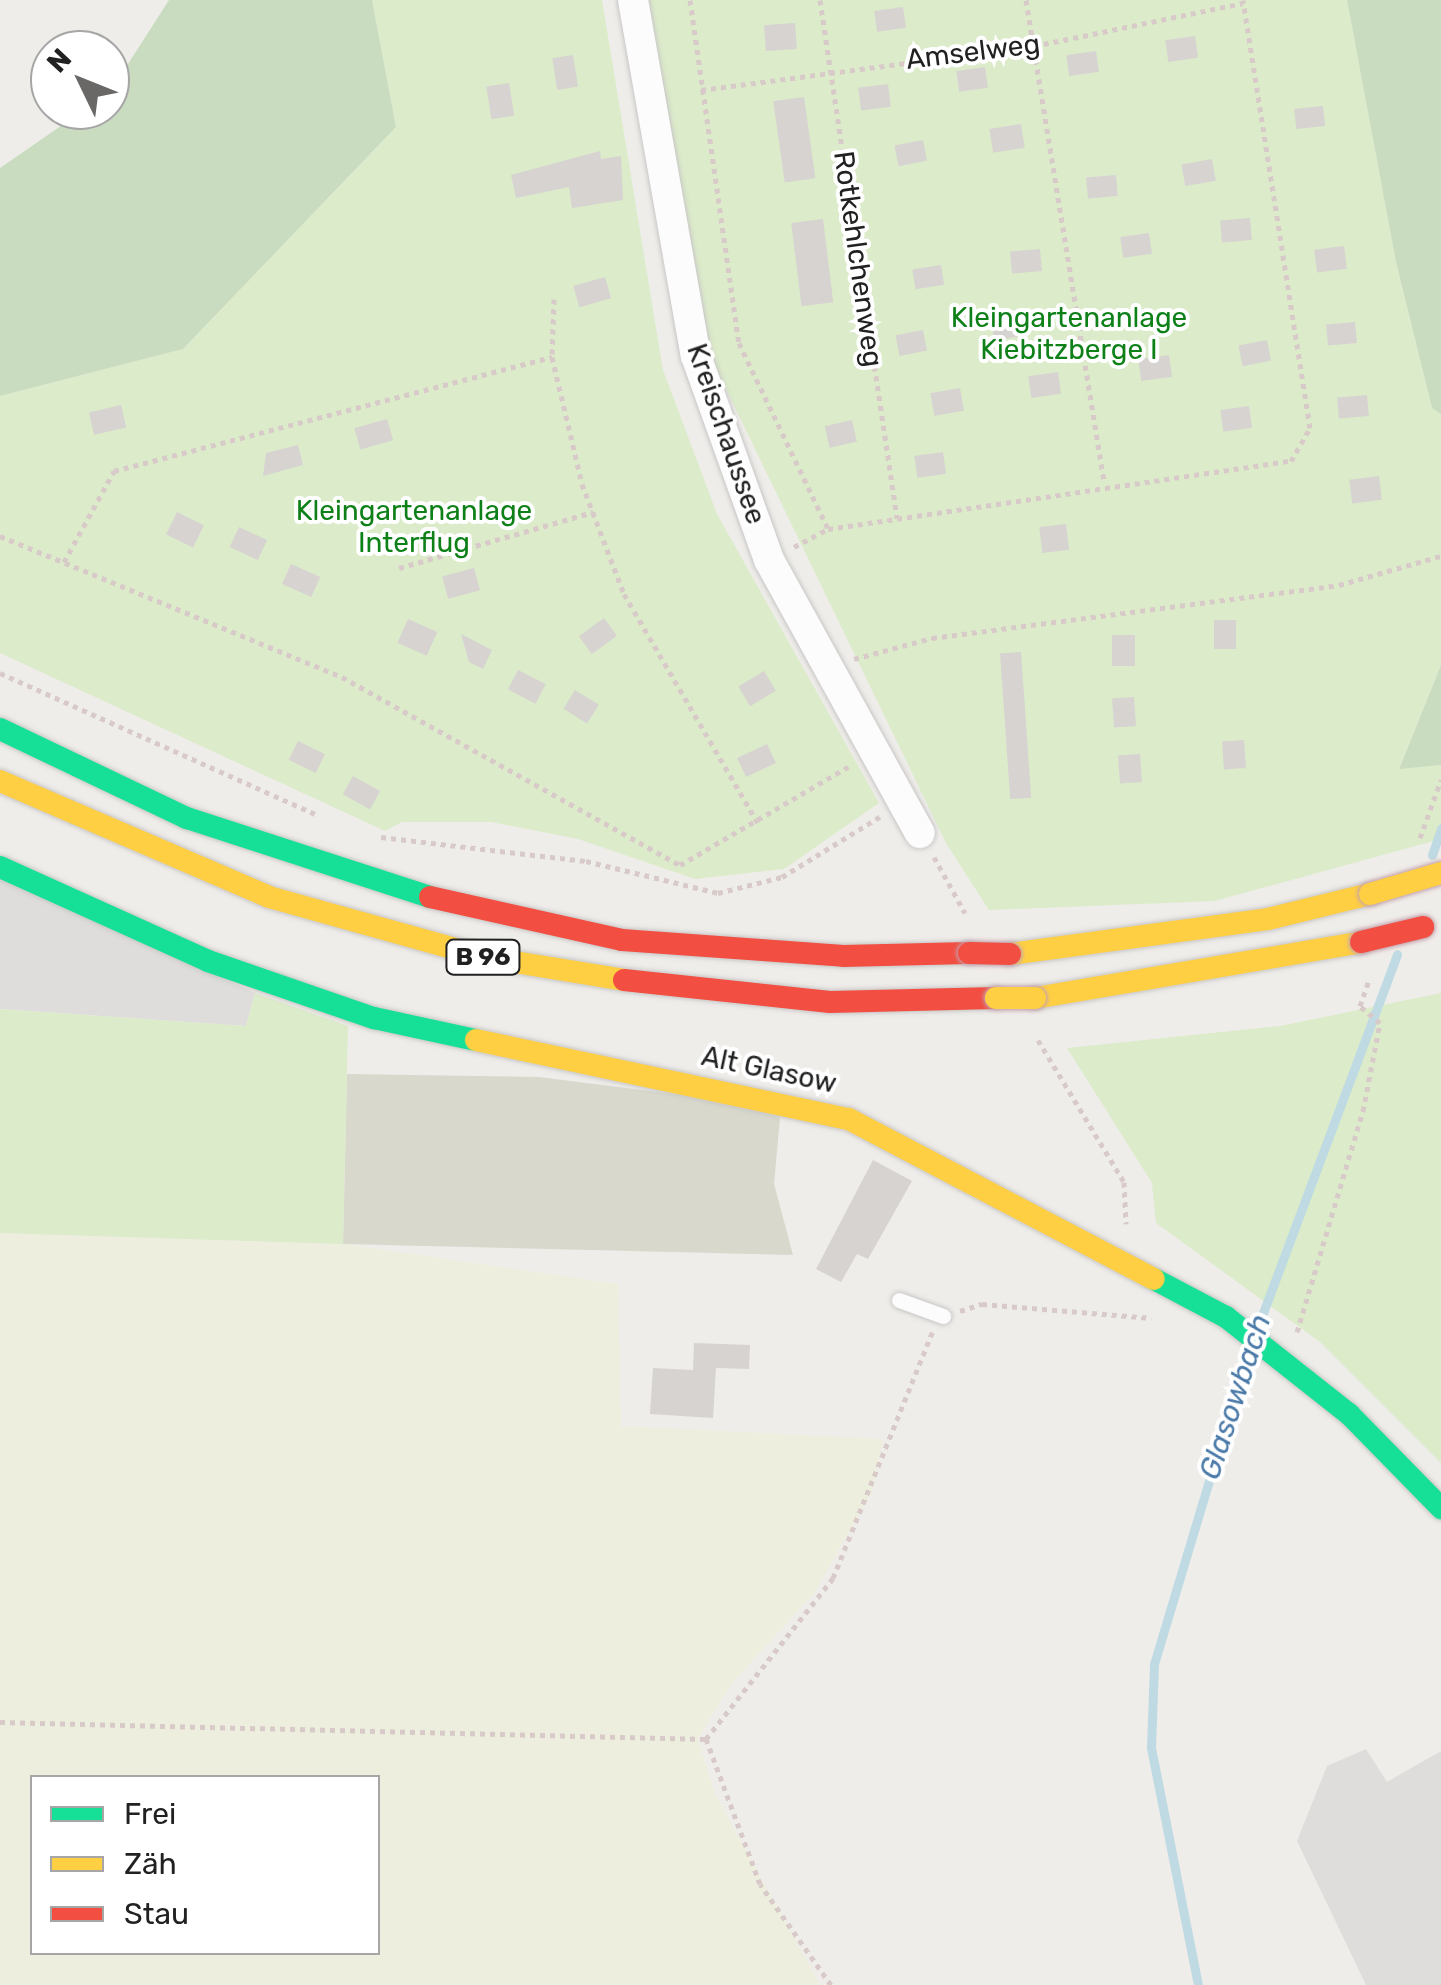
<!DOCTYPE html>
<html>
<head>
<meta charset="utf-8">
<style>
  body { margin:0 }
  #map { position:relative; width:1441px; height:1985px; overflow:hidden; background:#efedea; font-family:Rubik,sans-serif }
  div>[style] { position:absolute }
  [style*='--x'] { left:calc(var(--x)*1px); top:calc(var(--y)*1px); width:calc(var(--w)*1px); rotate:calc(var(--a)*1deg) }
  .residential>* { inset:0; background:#dedddb }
  .construction>* { inset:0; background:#d8d8cc }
  .farmland>* { inset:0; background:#eeeede }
  .grass>* { inset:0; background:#dcebca }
  .forest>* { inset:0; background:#cadcc0 }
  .stream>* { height:9px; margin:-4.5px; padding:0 4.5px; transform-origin:4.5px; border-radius:4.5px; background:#bfdae2 }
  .building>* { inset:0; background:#d6d3d1; transform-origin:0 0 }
  .path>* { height:5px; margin-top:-2.5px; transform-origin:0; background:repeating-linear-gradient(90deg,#d8cac8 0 5px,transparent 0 10px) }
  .roads { filter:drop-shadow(0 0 2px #c8c7c6) drop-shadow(0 0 2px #c8c7c6) }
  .lane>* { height:15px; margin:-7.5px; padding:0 7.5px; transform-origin:7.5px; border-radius:7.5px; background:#fdfcfc }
  .street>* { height:30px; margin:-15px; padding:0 15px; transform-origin:15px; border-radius:15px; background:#fdfcfc }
  .fast>* { height:22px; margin:-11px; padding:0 11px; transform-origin:11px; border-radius:11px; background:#16e098 }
  .slow>* { height:22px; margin:-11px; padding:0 11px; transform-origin:11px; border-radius:11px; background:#ffcf43 }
  .jam>* { height:22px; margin:-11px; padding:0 11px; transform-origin:11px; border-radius:11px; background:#f24e42 }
  .bridges { filter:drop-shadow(0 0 2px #c4a2ac) drop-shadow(0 0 2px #c4a2ac) }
  .slow-bridge>* { height:22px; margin:-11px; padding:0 11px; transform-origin:11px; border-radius:11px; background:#ffcf43 }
  .jam-bridge>* { height:22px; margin:-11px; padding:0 11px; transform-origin:11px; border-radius:11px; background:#f24e42 }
  span { translate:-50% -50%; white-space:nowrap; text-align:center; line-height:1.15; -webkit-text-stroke:8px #fff; paint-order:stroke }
  .shield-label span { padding:2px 8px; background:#fff; border:2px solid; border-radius:8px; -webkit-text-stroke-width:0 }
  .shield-label { font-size:25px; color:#212121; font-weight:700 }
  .street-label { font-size:28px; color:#212121 }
  .park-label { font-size:28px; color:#0e8018 }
  .water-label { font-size:30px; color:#4b7aa8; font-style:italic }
  .legend { position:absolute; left:30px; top:1775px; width:350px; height:180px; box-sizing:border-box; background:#fff; border:2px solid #a6a6a6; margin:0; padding:12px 18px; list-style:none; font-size:30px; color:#212121 }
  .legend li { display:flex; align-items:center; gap:20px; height:50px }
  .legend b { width:50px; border:2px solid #a6a6a6 }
  .north { position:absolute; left:30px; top:30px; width:100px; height:100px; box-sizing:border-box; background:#fff; border:2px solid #a6a6a6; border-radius:50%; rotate:313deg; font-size:28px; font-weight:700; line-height:40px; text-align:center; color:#212121 }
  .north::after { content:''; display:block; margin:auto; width:35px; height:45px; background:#696867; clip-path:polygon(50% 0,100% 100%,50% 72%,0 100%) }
</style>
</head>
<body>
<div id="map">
  <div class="residential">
    <i style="clip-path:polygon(0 880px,255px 993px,246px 1026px,0 1009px)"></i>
    <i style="clip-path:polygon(1366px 1749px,1387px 1782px,1441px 1751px,1441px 1985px,1366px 1985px,1297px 1841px,1327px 1766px)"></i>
  </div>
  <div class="construction">
    <i style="clip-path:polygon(347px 1074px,539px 1077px,753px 1104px,780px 1118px,774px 1184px,793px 1255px,343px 1244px)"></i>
  </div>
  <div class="farmland">
    <i style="clip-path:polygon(evenodd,0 1233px,343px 1244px,618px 1284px,621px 1426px,883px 1439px,872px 1492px,814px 1593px,730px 1686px,698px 1739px,715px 1794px,820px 1985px,0 1985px,0 1233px,32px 1778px,378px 1778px,378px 1952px,32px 1952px,32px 1778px)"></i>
  </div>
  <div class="grass">
    <i style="clip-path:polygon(372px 0,602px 0,663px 370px,717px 514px,879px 803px,784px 869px,695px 879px,578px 839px,491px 822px,402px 822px,385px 831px,0 653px,0 396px,183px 349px,396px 127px)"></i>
    <i style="clip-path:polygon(649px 0,1347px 0,1396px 262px,1432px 408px,1441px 414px,1441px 665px,1399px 768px,1441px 765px,1441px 839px,1215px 901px,989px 910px,946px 843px,707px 350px)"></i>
    <i style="clip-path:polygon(255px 993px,348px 1026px,343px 1244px,0 1233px,0 1009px,246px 1026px)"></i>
    <i style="clip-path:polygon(1441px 993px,1441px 1463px,1320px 1342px,1156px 1223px,1152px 1183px,1067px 1048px,1280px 1026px)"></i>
  </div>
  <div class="forest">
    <i style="clip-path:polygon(169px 0,372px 0,396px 127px,183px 349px,0 396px,0 168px,84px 110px,110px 110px,110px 92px)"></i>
    <i style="clip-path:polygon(1347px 0,1441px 0,1441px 414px,1432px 408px,1396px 262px)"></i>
    <i style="clip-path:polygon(1441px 665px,1441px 765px,1399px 769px)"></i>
  </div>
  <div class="stream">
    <i style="--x:1432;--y:855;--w:28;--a:-71"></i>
    <i style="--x:1257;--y:1329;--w:400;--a:-69.5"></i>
    <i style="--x:1198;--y:1985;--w:243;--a:-101.2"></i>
    <i style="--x:1151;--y:1747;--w:83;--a:-87.9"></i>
    <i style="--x:1154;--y:1664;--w:330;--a:-73.3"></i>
  </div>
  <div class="building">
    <i style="left:903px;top:7px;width:21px;height:29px;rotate:82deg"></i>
    <i style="left:795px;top:23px;width:26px;height:31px;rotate:86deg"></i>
    <i style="left:1195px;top:36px;width:22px;height:30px;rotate:82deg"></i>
    <i style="left:1096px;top:51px;width:21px;height:30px;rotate:82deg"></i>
    <i style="left:573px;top:55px;width:32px;height:21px;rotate:81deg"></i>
    <i style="left:985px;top:67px;width:21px;height:29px;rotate:82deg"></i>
    <i style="left:509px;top:83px;width:33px;height:23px;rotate:81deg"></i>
    <i style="left:888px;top:84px;width:23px;height:30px;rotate:83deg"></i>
    <i style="left:804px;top:97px;width:82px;height:31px;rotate:82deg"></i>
    <i style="left:1323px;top:106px;width:20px;height:29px;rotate:84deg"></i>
    <i style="left:1021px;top:124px;width:24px;height:32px;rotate:81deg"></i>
    <i style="left:923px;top:140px;width:21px;height:29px;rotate:79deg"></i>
    <i style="clip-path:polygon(600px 151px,601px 159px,621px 156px,623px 200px,572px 208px,569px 187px,516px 198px,511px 175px)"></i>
    <i style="left:1212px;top:159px;width:22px;height:31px;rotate:80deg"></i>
    <i style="left:1116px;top:175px;width:21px;height:30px;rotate:85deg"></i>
    <i style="left:1250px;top:218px;width:22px;height:30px;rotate:85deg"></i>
    <i style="left:823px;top:219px;width:84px;height:32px;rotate:83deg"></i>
    <i style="left:1149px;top:233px;width:21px;height:29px;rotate:82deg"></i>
    <i style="left:1344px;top:246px;width:23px;height:30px;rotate:83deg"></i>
    <i style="left:1040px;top:249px;width:22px;height:30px;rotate:85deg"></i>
    <i style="left:941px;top:265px;width:20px;height:29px;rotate:81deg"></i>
    <i style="left:605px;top:277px;width:22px;height:33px;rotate:74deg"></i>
    <i style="left:1021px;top:315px;width:21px;height:30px;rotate:82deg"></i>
    <i style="left:1355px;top:322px;width:21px;height:29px;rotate:85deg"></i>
    <i style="left:923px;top:330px;width:21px;height:28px;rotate:79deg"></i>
    <i style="left:1267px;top:340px;width:21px;height:29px;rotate:79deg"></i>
    <i style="left:1169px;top:355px;width:22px;height:31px;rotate:82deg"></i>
    <i style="left:1058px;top:372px;width:22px;height:30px;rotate:82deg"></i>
    <i style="left:960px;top:388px;width:23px;height:30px;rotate:80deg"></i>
    <i style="left:1367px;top:395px;width:21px;height:30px;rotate:85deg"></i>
    <i style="left:121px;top:405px;width:23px;height:33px;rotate:77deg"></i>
    <i style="left:1249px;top:406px;width:22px;height:29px;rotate:82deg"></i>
    <i style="left:387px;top:419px;width:22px;height:34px;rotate:74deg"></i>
    <i style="left:852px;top:420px;width:22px;height:28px;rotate:77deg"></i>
    <i style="clip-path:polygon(298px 445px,303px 465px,263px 476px,266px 453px)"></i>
    <i style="left:943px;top:452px;width:22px;height:29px;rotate:82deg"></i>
    <i style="left:1379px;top:476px;width:24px;height:30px;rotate:83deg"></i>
    <i style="left:177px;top:512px;width:30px;height:25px;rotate:26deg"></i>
    <i style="left:1066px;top:524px;width:26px;height:27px;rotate:83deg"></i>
    <i style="left:239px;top:527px;width:31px;height:22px;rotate:25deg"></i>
    <i style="left:291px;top:564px;width:32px;height:22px;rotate:24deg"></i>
    <i style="left:474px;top:568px;width:23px;height:33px;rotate:75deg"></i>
    <i style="left:604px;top:618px;width:22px;height:31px;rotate:54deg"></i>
    <i style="left:408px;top:619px;width:32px;height:26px;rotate:24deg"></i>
    <i style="left:1214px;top:620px;width:22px;height:29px"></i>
    <i style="clip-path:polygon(461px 634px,492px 650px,483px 669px,469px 662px)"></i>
    <i style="left:1112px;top:635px;width:23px;height:31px"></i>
    <i style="left:1021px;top:652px;width:146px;height:21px;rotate:86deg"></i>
    <i style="left:518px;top:670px;width:31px;height:22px;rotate:27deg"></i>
    <i style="left:764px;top:671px;width:23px;height:30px;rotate:59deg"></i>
    <i style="left:575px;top:690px;width:28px;height:22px;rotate:32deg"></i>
    <i style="left:1134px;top:697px;width:29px;height:22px;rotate:86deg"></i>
    <i style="left:1244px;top:740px;width:28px;height:22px;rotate:86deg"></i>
    <i style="left:298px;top:741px;width:30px;height:21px;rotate:26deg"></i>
    <i style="left:767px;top:744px;width:21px;height:33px;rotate:65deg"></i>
    <i style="left:1140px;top:754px;width:28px;height:22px;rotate:86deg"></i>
    <i style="left:353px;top:776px;width:31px;height:21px;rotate:29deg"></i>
    <i style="clip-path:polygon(873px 1160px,912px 1181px,868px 1259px,857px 1254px,841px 1282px,816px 1269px)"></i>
    <i style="clip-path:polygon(694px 1343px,750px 1345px,749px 1369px,716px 1368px,713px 1418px,650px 1414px,653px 1368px,693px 1370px)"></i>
  </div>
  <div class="path">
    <i style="--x:690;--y:0;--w:346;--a:81.9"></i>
    <i style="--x:739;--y:343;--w:206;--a:64.4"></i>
    <i style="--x:820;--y:0;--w:524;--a:81.54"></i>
    <i style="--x:1026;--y:0;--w:489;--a:80.8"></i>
    <i style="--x:701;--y:90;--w:336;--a:-7.5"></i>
    <i style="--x:1034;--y:46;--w:213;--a:-11.6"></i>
    <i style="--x:554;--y:299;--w:58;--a:92"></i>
    <i style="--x:552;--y:357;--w:130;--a:76.7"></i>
    <i style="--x:582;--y:484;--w:118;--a:69.1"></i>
    <i style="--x:624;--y:594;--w:265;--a:59.7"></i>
    <i style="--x:0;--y:536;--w:370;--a:22.4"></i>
    <i style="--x:342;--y:677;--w:387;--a:29.1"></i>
    <i style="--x:680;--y:865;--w:200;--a:-30.3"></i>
    <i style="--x:794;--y:547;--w:38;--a:-28"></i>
    <i style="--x:828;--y:529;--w:468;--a:-8.4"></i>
    <i style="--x:1291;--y:461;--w:38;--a:-60"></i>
    <i style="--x:1310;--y:428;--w:433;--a:-98.9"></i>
    <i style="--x:64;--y:562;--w:104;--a:-61.2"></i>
    <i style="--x:114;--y:471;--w:453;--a:-14.6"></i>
    <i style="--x:399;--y:568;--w:202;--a:-16.1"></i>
    <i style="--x:854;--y:659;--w:81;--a:-15.1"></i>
    <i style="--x:932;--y:638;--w:410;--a:-7.4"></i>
    <i style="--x:1339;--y:585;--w:106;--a:-15.9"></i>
    <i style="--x:0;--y:673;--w:345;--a:24.1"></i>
    <i style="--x:381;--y:837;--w:206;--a:6.7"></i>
    <i style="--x:586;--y:861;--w:136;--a:13.6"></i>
    <i style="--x:718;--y:893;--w:66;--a:-14"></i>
    <i style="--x:782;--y:877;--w:116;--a:-31.6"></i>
    <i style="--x:1420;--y:838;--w:62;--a:-70.1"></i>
    <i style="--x:934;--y:857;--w:64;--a:61"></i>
    <i style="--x:1038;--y:1040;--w:166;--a:58.8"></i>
    <i style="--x:1124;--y:1182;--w:42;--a:87.3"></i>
    <i style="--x:960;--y:1311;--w:23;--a:-18"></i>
    <i style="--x:982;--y:1304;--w:170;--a:4.7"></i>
    <i style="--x:1297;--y:1332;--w:231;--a:-73.4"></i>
    <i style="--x:1363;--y:1111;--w:90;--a:-79.1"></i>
    <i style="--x:1380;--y:1023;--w:26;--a:-140"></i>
    <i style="--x:1360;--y:1006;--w:28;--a:-71"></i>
    <i style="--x:0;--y:1722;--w:706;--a:1.38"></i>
    <i style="--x:831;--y:1985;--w:123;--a:-125.1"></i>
    <i style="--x:760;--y:1884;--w:155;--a:-110.4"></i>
    <i style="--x:706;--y:1739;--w:205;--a:-51.7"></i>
    <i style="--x:833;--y:1578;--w:266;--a:-68"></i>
  </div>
  <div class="roads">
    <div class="lane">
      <i style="--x:899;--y:1300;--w:47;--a:20"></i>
    </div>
    <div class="street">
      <i style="--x:633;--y:0;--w:362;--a:80"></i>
      <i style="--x:696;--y:356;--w:217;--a:70.3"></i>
      <i style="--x:769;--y:560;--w:312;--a:61.1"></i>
    </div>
    <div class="fast">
      <i style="--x:0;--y:729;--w:207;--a:25.5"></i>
      <i style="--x:187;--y:818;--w:256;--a:18"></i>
      <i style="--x:0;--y:867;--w:228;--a:24.3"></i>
      <i style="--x:208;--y:961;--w:176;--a:19"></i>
      <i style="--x:374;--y:1018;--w:104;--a:12.2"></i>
      <i style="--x:1154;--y:1279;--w:81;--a:27.8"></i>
      <i style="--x:1226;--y:1317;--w:157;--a:38.3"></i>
      <i style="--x:1349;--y:1414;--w:132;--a:45.6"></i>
    </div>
    <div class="slow">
      <i style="--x:0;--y:781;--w:293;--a:23.3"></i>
      <i style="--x:269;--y:897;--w:223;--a:15.6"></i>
      <i style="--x:484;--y:957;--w:142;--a:9.3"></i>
      <i style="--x:1010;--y:954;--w:260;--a:-7.7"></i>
      <i style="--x:1268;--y:919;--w:105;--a:-13.8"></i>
      <i style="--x:1035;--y:998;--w:331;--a:-9.7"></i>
      <i style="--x:476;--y:1040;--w:381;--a:12"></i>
      <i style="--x:849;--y:1119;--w:344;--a:27.7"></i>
    </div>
    <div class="jam">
      <i style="--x:430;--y:897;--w:197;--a:12.6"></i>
      <i style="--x:622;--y:940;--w:222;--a:4.1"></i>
      <i style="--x:843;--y:956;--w:126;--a:-1.4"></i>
      <i style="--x:624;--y:980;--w:207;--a:6.1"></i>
      <i style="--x:830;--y:1002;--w:166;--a:-1.4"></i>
    </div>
  </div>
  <div class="bridges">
    <div class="slow-bridge">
      <i style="--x:1370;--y:894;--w:74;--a:-16.5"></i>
      <i style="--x:996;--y:998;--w:39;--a:0"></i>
    </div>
    <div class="jam-bridge">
      <i style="--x:1361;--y:942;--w:64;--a:-13.6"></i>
      <i style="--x:969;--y:953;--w:41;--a:1.4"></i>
    </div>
  </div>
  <div class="shield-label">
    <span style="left:483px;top:957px">B 96</span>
  </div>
  <div class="street-label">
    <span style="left:973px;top:52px;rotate:-7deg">Amselweg</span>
    <span style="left:858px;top:259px;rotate:82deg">Rotkehlchenweg</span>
    <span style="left:726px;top:434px;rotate:71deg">Kreischaussee</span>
    <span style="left:769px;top:1070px;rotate:12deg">Alt Glasow</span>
  </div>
  <div class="park-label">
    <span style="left:1069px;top:334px">Kleingartenanlage<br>Kiebitzberge I</span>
    <span style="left:414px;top:527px">Kleingartenanlage<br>Interflug</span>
  </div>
  <div class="water-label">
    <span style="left:1235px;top:1397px;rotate:-72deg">Glasowbach</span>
  </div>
  <ul class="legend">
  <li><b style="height:12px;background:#16e098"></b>Frei</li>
  <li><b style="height:12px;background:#ffcf43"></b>Zäh</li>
  <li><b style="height:12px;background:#f24e42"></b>Stau</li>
  </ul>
  <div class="north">N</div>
</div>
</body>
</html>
